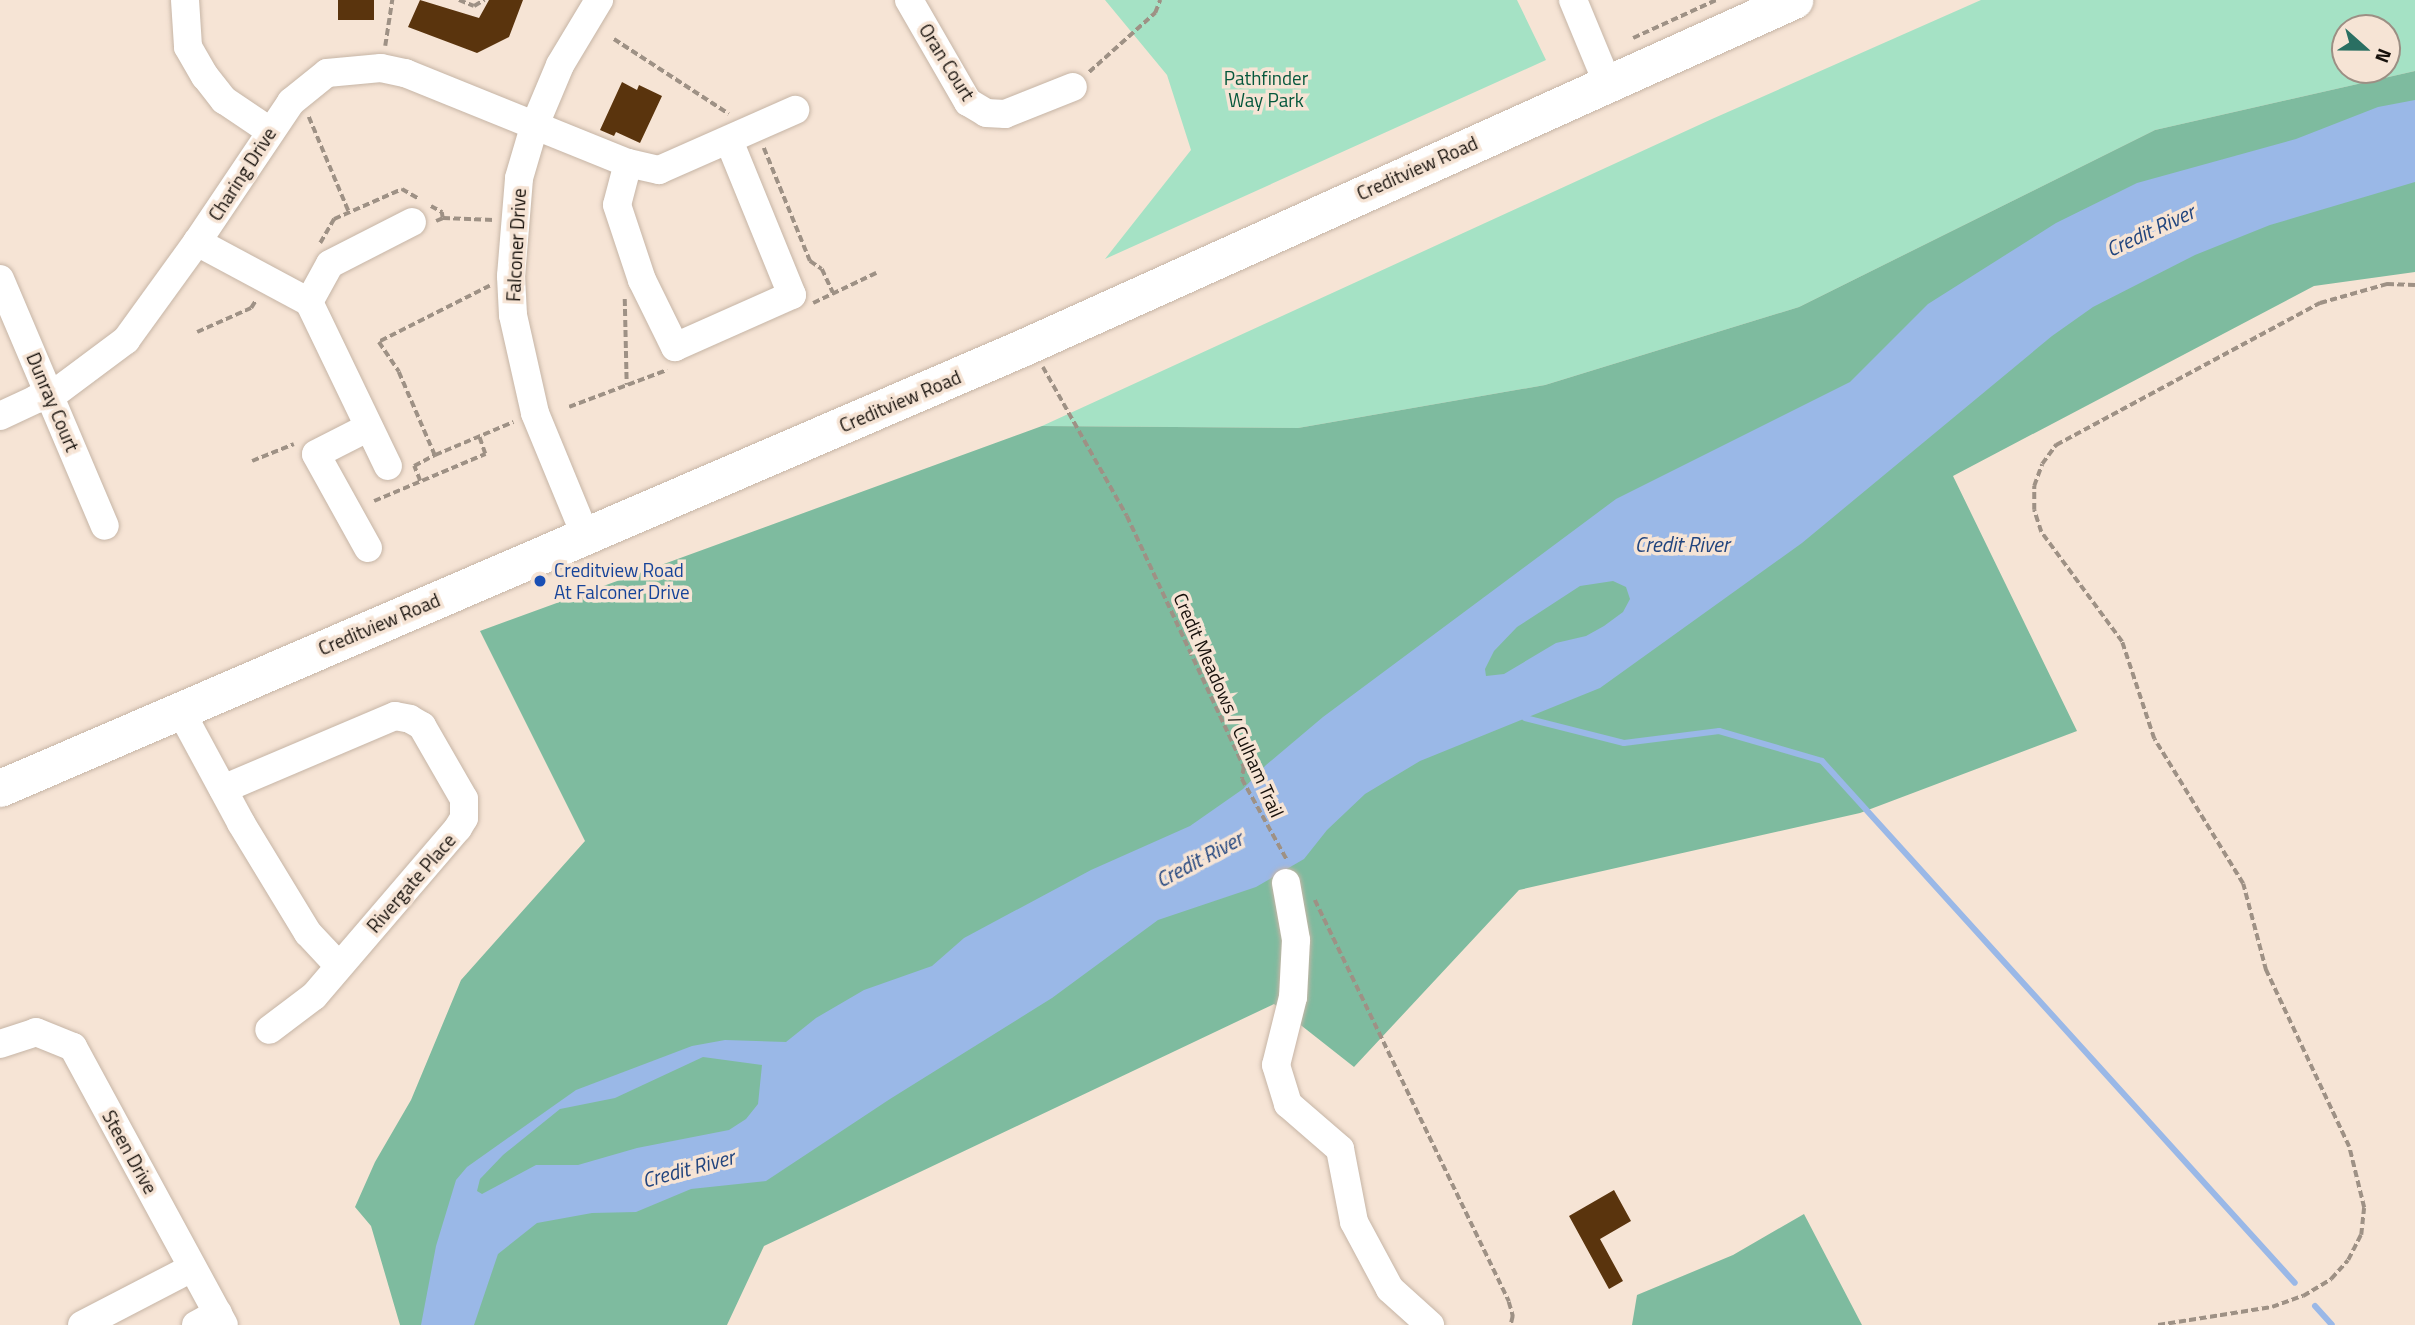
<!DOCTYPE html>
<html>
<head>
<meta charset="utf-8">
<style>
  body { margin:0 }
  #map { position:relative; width:2415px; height:1325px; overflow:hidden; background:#f6e4d5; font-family:"Titillium Web",sans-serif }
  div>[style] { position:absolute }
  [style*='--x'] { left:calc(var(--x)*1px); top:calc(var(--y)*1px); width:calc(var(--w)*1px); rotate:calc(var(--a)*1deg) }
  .green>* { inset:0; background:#a5e2c5 }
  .forest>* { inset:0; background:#7ebb9f }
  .water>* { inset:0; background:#9ab8e7 }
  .stream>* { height:6px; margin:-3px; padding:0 3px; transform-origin:3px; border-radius:3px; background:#9ab8e7 }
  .building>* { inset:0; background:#5a340d; transform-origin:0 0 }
  .path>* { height:3.5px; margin-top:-1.75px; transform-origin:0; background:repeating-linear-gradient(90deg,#9e9185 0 7px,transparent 0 10.5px) }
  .roads { filter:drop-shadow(0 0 2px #c6b5a6) drop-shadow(0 0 2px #c6b5a6) }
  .minor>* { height:28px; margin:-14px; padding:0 14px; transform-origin:14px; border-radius:14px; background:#fff }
  .major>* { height:37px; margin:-18.5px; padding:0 18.5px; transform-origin:18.5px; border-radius:18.5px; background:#fff }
  .dots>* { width:19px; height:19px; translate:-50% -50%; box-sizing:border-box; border:4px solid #f6e4d5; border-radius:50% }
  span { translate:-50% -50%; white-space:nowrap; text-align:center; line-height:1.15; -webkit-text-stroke:7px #f6e4d5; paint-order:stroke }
  .street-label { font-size:19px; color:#16100b }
  .park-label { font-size:19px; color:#06573c }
  .transit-label { font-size:19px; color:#164399 }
  .left { translate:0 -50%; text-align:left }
  .water-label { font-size:21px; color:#22457e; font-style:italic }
  .north { position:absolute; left:2331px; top:14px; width:70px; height:70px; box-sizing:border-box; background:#f6e4d5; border:2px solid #9c8f84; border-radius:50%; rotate:111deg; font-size:19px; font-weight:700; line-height:28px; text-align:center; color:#16100b }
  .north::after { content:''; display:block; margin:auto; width:24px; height:32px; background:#2a6f62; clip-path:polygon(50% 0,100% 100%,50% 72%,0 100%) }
</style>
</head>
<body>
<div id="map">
  <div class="green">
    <i style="clip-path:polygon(1105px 0,1517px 0,1546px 60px,1105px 259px,1191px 150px,1167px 75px)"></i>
    <i style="clip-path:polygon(evenodd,1981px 0,2415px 0,2415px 71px,2155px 130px,1799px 307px,1545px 385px,1298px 428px,1042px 426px,1712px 119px,1981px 0,2345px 28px,2387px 28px,2387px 70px,2345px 70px,2345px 28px)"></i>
  </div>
  <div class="forest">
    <i style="clip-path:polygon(2415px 71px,2415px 272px,2314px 286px,1953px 476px,2077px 731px,1860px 813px,1519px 890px,1354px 1067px,1274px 1004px,764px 1246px,727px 1325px,400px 1325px,371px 1226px,355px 1207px,375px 1162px,411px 1100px,461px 980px,585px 841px,480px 631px,1042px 426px,1298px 428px,1545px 385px,1799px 307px,2155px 130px)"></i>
    <i style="clip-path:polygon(1804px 1214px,1862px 1325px,1632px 1325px,1637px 1295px,1733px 1255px)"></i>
  </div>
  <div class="water">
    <i style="clip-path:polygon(evenodd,2415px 100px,2415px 182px,2270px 225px,2195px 255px,2093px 307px,2052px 336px,1802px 543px,1600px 688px,1420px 761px,1365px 794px,1327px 830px,1304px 859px,1256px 887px,1158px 920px,1052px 998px,890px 1099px,766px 1181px,691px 1189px,636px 1212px,592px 1213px,537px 1223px,498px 1254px,474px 1325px,421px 1325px,436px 1246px,456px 1180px,467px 1167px,576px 1090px,692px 1046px,725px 1040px,786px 1042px,816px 1018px,864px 990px,932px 966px,964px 938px,1091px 870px,1190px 826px,1243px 789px,1266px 765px,1323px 717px,1616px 499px,1850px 382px,1928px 304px,2056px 223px,2137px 183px,2296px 139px,2378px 107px,2415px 100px,1613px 581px,1626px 587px,1630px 599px,1623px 612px,1604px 626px,1586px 636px,1556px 643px,1504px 674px,1486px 676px,1485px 669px,1494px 651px,1517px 627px,1580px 586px,1613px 581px,2415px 100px,703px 1057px,762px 1065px,758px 1104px,746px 1119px,729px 1130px,637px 1148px,578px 1165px,536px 1165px,482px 1194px,477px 1191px,480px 1179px,503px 1155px,560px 1109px,615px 1098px,703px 1057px)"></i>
  </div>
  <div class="stream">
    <i style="--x:1525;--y:718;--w:102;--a:14.2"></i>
    <i style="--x:1624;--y:743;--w:96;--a:-7.2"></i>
    <i style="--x:1719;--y:731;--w:107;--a:16.2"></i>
    <i style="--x:1822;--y:761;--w:704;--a:47.82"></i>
    <i style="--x:2315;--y:1306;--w:25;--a:48"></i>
  </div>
  <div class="building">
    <i style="left:338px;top:0;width:36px;height:20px"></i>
    <i style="clip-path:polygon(420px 0,479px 18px,489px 0,523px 0,509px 37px,477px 53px,408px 27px)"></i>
    <i style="clip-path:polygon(622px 82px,637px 90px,639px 85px,662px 96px,640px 143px,616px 132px,614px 136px,600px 130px)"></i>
    <i style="clip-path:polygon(1614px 1190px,1631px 1221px,1600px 1239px,1623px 1281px,1609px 1289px,1569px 1216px)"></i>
  </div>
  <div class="path">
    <i style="--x:459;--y:0;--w:16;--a:22"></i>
    <i style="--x:474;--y:6;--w:12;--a:-31"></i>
    <i style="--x:1633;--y:38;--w:91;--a:-24.6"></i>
    <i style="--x:614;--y:39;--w:137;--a:33.1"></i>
    <i style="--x:385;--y:46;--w:47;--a:-81.3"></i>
    <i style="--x:1089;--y:72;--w:89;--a:-41.8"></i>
    <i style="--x:1155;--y:13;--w:14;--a:-69"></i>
    <i style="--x:309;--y:117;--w:103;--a:67.2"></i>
    <i style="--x:764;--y:148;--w:122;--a:67.8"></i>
    <i style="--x:810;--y:261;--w:14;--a:34"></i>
    <i style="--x:822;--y:269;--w:26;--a:65"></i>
    <i style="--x:431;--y:206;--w:13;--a:29"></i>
    <i style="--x:442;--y:212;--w:6;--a:81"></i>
    <i style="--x:436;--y:221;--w:8;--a:-23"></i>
    <i style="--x:443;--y:218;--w:51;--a:2.2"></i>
    <i style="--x:320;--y:243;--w:28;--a:-60"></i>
    <i style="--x:334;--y:219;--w:74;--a:-23.8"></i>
    <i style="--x:402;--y:189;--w:20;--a:30"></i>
    <i style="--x:490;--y:286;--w:124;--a:153.2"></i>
    <i style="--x:379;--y:342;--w:36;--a:56"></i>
    <i style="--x:399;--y:372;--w:90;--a:66.6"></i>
    <i style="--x:435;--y:455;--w:85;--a:-22.9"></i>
    <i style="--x:625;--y:299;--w:86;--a:88.7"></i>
    <i style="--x:813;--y:303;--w:70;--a:-25.5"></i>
    <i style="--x:197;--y:332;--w:59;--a:-24"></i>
    <i style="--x:251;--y:308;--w:9;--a:-58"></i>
    <i style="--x:1043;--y:367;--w:171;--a:60.6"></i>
    <i style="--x:1127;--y:516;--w:277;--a:65"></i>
    <i style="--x:1244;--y:767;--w:12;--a:99"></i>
    <i style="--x:1242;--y:779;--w:93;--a:60.9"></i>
    <i style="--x:569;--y:407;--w:105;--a:-20.7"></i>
    <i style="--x:252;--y:461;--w:45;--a:-22"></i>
    <i style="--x:420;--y:481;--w:16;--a:-112"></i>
    <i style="--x:414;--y:466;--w:24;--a:-28"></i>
    <i style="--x:374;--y:501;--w:121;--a:-22.9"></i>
    <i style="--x:485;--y:454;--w:18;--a:-109"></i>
    <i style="--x:1315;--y:900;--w:446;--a:64.2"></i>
    <i style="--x:1509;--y:1302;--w:15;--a:74"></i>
    <i style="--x:1513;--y:1316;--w:9;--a:103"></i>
    <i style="--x:2158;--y:1325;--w:115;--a:-9"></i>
    <i style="--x:2272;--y:1307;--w:33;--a:-20"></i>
    <i style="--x:2303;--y:1296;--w:33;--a:-31"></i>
    <i style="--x:2331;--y:1279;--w:25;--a:-48"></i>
    <i style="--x:2348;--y:1260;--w:28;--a:-63"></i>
    <i style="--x:2361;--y:1235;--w:27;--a:-84"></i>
    <i style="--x:2364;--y:1208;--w:63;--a:-103.8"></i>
    <i style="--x:2349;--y:1147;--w:195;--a:-115.2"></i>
    <i style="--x:2266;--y:971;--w:90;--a:-104.8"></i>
    <i style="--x:2243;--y:884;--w:170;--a:-121.5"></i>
    <i style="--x:2154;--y:739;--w:102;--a:-108.3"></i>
    <i style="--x:2122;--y:642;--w:137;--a:-126.4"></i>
    <i style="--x:2041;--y:532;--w:23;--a:-108"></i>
    <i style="--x:2034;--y:510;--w:24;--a:-90"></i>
    <i style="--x:2034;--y:486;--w:23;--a:-70"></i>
    <i style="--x:2042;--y:464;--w:24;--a:-54"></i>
    <i style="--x:2056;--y:445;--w:300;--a:-28.3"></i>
    <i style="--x:2320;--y:303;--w:70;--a:-15.8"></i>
    <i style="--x:2387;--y:284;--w:28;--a:2"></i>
  </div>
  <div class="roads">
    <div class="minor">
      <i style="--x:185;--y:0;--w:47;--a:86.3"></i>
      <i style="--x:188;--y:47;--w:34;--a:60"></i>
      <i style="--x:205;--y:76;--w:31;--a:52"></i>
      <i style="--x:224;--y:100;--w:55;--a:34"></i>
      <i style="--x:909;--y:0;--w:118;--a:60"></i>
      <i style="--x:968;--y:102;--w:21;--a:31"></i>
      <i style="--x:986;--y:113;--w:19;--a:3"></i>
      <i style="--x:1005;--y:114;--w:73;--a:-21.7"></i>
      <i style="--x:1573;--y:0;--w:89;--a:67.5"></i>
      <i style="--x:628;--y:163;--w:43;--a:104.7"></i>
      <i style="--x:617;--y:205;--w:79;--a:71.6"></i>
      <i style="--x:642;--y:280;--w:75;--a:63.8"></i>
      <i style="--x:675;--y:347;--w:128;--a:-24"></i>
      <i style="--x:792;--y:295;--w:166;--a:-112.2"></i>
      <i style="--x:197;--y:242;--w:127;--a:28.2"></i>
      <i style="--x:309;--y:302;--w:182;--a:64.3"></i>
      <i style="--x:0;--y:279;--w:268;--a:67"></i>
      <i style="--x:309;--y:302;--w:43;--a:-61.1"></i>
      <i style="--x:330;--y:264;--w:92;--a:-27.1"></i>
      <i style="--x:0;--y:416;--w:40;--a:-25"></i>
      <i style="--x:36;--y:399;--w:15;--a:-11"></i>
      <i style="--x:51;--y:396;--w:94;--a:-36.7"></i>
      <i style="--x:126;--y:340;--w:121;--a:-54.1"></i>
      <i style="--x:197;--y:242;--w:169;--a:-56.1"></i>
      <i style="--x:291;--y:102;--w:46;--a:-38.9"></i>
      <i style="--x:327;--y:73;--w:54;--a:-5.3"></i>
      <i style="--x:381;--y:68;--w:25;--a:12"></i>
      <i style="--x:405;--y:73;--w:240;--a:22"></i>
      <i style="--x:628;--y:163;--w:32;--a:13"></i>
      <i style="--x:659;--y:170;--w:149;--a:-23.8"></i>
      <i style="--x:586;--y:537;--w:134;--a:-112.4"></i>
      <i style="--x:535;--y:413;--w:100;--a:-102.7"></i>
      <i style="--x:513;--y:315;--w:39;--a:-93"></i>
      <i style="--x:511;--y:276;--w:98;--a:-85.3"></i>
      <i style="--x:519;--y:178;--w:53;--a:-73.6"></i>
      <i style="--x:534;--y:127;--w:67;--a:-67.2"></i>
      <i style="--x:560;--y:65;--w:76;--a:-59"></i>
      <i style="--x:368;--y:548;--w:107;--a:-119"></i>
      <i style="--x:316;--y:454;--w:59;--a:-27"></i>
      <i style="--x:180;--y:710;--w:128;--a:61.6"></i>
      <i style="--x:241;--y:823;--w:129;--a:58.7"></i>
      <i style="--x:308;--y:933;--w:45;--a:46.8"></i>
      <i style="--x:223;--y:789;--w:187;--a:-23"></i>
      <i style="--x:395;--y:716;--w:15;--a:11"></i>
      <i style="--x:410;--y:719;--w:14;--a:30"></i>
      <i style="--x:422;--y:726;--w:84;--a:60.1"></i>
      <i style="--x:464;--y:799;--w:19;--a:90"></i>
      <i style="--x:464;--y:818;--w:12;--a:121"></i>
      <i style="--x:458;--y:828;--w:221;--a:130.6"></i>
      <i style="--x:314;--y:996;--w:56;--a:142.9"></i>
      <i style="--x:1286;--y:883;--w:58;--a:80"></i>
      <i style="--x:1296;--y:940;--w:57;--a:93"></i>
      <i style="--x:1293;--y:997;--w:70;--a:104"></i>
      <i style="--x:1276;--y:1065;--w:41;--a:72.9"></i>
      <i style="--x:1288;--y:1104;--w:69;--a:40.9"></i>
      <i style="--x:1340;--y:1149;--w:74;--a:79.1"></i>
      <i style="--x:1354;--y:1222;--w:76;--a:61.8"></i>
      <i style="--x:1390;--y:1289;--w:54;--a:42"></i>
      <i style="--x:0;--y:1044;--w:38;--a:-18"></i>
      <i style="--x:36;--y:1032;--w:40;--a:22"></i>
      <i style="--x:73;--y:1047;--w:316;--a:61.5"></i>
      <i style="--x:82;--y:1325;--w:124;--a:-27.4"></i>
      <i style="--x:196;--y:1325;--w:25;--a:-29"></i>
    </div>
    <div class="major">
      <i style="--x:0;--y:788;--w:1115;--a:-23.3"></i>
      <i style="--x:1024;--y:347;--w:845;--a:-24.26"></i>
    </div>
  </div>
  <div class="dots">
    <i style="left:540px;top:581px;background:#1a4fb4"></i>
  </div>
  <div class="street-label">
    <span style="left:947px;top:62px;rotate:58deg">Oran Court</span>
    <span style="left:1417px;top:168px;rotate:-24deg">Creditview Road</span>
    <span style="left:242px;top:174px;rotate:-57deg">Charing Drive</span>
    <span style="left:516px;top:245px;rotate:-87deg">Falconer Drive</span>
    <span style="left:900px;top:401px;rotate:-23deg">Creditview Road</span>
    <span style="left:53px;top:402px;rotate:67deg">Dunray Court</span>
    <span style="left:379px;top:624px;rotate:-23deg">Creditview Road</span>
    <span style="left:1229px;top:705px;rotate:66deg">Credit Meadows / Culham Trail</span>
    <span style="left:411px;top:883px;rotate:-49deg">Rivergate Place</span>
    <span style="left:130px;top:1152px;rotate:61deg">Steen Drive</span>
  </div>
  <div class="park-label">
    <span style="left:1266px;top:89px">Pathfinder<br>Way Park</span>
  </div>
  <div class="transit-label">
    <span class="left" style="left:554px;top:581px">Creditview Road<br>At Falconer Drive</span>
  </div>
  <div class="water-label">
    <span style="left:2150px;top:230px;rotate:-25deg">Credit River</span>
    <span style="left:1682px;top:544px">Credit River</span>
    <span style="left:1199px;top:859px;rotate:-28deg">Credit River</span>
    <span style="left:688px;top:1168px;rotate:-15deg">Credit River</span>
  </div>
  <div class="north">N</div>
</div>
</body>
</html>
